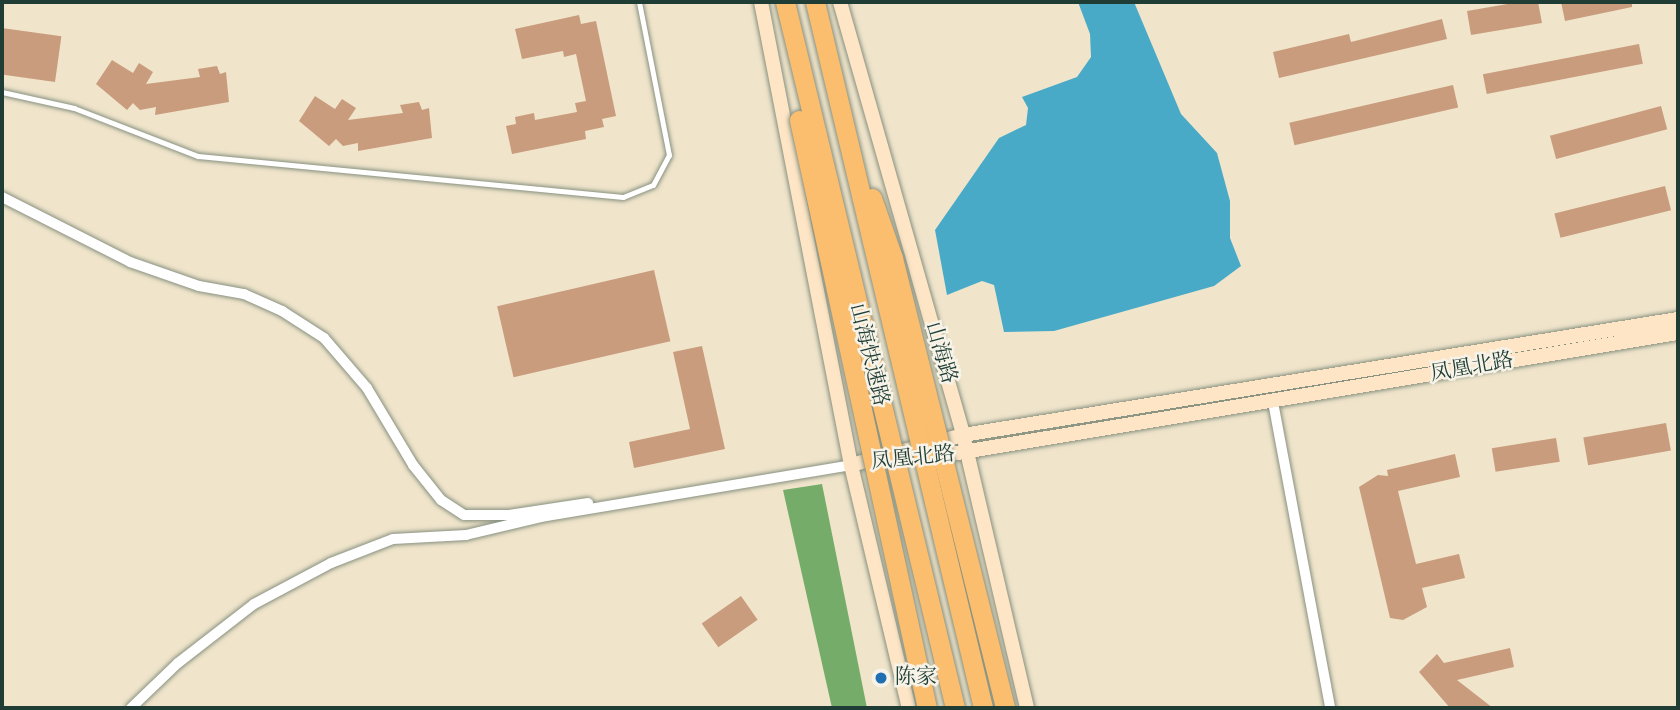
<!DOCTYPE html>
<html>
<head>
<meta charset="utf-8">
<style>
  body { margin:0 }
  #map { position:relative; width:1680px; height:710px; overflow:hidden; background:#f0e5cb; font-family:Vollkorn,"Noto Serif SC",serif }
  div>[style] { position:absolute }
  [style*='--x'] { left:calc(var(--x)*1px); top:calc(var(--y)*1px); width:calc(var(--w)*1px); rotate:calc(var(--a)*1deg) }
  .forest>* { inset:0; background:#75ac6a }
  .water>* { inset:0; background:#49aac8 }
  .building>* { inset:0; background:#c99c7d; transform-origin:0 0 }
  .roads { filter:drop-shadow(0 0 2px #889180) drop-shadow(0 0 2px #889180) }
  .lane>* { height:5px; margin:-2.5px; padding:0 2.5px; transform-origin:2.5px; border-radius:2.5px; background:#fff }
  .street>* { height:10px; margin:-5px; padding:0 5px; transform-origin:5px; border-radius:5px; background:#fff }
  .secondary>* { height:14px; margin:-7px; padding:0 7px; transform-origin:7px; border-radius:7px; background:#fde5c5 }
  .bridges { filter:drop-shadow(0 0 2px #889180) drop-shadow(0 0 2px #889180) }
  .highway-bridge>* { height:19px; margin:-9.5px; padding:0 9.5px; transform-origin:9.5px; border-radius:9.5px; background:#fbbd6e }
  .dots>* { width:19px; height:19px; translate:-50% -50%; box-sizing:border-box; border:4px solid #f7f3e8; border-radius:50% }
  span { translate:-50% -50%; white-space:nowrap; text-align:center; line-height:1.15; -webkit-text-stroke:5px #f7f3e8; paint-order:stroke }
  .street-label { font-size:21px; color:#1f3d34 }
  .poi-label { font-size:21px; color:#1f3d34 }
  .left { translate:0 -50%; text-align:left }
  .frame { position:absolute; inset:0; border:4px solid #1f3d34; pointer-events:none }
</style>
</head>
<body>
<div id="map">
  <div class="forest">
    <i style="clip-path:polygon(822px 484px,867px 708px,832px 708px,783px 490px)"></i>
  </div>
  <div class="water">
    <i style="clip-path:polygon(1078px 2px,1134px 2px,1181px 114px,1217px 153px,1230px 201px,1230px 238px,1241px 266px,1214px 286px,1054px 331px,1004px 332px,994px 285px,982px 281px,947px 295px,935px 230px,999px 138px,1026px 125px,1028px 108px,1022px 97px,1077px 77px,1091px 57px,1090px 34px)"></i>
  </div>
  <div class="building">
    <i style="clip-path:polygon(1519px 2px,1538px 2px,1542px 23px,1471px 35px,1467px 11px)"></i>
    <i style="clip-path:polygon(1561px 2px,1632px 2px,1632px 7px,1565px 21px)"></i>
    <i style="clip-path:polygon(579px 15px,581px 24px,596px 21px,616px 116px,602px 119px,604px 127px,585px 131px,586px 139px,512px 154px,506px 126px,516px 124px,515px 117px,534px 113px,535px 120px,577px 112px,575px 103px,586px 101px,576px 54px,564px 57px,563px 51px,522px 59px,515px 29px)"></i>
    <i style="clip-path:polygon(1442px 19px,1447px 39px,1279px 78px,1273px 52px,1349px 34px,1351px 42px)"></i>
    <i style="left:2px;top:28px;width:60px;height:46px;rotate:8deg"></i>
    <i style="left:1639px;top:44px;width:20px;height:159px;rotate:79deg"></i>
    <i style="clip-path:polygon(112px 60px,133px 73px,139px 63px,153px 72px,146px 84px,200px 77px,198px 69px,217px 66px,220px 74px,226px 72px,229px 102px,155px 115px,156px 107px,140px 110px,133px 103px,127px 110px,96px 84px)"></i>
    <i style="left:1453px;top:85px;width:23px;height:168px;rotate:77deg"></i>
    <i style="clip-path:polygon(315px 96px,335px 109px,342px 99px,356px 108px,348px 120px,403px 113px,400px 105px,419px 102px,422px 110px,429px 108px,432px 138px,358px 151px,358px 143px,343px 146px,336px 139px,329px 146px,299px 121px)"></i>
    <i style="left:1661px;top:106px;width:24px;height:115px;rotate:75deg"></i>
    <i style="left:1665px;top:186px;width:25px;height:114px;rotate:76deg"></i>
    <i style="left:654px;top:270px;width:73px;height:161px;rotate:77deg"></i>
    <i style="clip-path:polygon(702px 346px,725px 449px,634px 468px,629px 442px,690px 429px,673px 352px)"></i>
    <i style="left:1666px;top:423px;width:28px;height:84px;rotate:80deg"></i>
    <i style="left:1556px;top:438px;width:24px;height:65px;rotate:81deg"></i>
    <i style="clip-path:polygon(1455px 454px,1460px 477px,1398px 491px,1416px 564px,1459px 554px,1465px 578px,1422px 588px,1427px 607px,1403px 620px,1390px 618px,1359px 487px,1378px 475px,1388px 476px,1387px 470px)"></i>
    <i style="left:741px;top:596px;width:29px;height:48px;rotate:55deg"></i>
    <i style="clip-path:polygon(1510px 648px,1514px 667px,1457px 680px,1493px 708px,1450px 708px,1419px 672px,1437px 654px,1444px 663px)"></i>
  </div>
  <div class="roads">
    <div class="lane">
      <i style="--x:2;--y:92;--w:74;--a:12.5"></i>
      <i style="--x:74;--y:108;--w:133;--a:21.2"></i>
      <i style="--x:198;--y:156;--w:427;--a:5.5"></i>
      <i style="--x:623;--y:197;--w:32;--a:-22"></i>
      <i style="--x:653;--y:185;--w:34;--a:-62"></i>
      <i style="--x:669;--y:155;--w:156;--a:-101.1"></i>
    </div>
    <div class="street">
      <i style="--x:2;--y:197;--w:144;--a:26.9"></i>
      <i style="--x:130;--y:262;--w:73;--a:19.2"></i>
      <i style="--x:199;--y:286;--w:46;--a:10.1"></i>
      <i style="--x:244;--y:294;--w:42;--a:24.1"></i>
      <i style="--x:282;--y:311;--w:50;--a:32.7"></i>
      <i style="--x:324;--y:338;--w:66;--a:49.3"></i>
      <i style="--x:367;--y:388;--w:90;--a:59.1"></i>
      <i style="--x:413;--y:465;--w:45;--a:51.3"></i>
      <i style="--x:441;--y:500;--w:27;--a:33"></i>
      <i style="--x:464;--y:515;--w:45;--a:0"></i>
      <i style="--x:509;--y:515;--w:80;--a:-8.6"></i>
      <i style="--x:1273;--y:402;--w:311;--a:79.4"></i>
      <i style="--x:131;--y:708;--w:65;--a:-43.8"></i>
      <i style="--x:178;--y:663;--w:96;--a:-37.8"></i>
      <i style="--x:254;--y:604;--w:87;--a:-28"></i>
      <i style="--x:331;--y:563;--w:66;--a:-21.2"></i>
      <i style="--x:393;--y:539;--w:73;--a:-3.1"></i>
      <i style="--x:466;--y:535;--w:77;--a:-13.5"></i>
      <i style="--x:541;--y:517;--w:314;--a:-9.5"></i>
    </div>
    <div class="secondary">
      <i style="--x:761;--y:2;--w:472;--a:79"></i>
      <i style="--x:851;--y:465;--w:250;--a:76.6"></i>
      <i style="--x:840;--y:2;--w:450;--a:74.1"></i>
      <i style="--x:963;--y:435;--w:280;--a:76.8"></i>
      <i style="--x:933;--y:457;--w:755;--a:-9.45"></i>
      <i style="--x:851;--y:465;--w:116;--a:-15"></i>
      <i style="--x:963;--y:435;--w:724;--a:-9.22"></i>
    </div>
  </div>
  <div class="bridges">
    <div class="highway-bridge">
      <i style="--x:785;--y:2;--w:726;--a:76.46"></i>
      <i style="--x:815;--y:2;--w:726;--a:76.61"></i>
      <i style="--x:799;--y:120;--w:602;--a:77.72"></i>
      <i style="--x:872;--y:198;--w:64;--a:70.7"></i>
      <i style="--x:893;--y:258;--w:464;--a:76"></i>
    </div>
  </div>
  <div class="dots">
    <i style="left:881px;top:678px;background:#1f6fb2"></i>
  </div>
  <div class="street-label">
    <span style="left:940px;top:353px;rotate:74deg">山海路</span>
    <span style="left:868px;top:355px;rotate:76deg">山海快速路</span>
    <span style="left:1472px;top:368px;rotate:-10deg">凤凰北路</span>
    <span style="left:913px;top:459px;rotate:-6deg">凤凰北路</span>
  </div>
  <div class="poi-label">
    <span class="left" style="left:895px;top:678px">陈家</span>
  </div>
  <div class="frame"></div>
</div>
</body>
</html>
